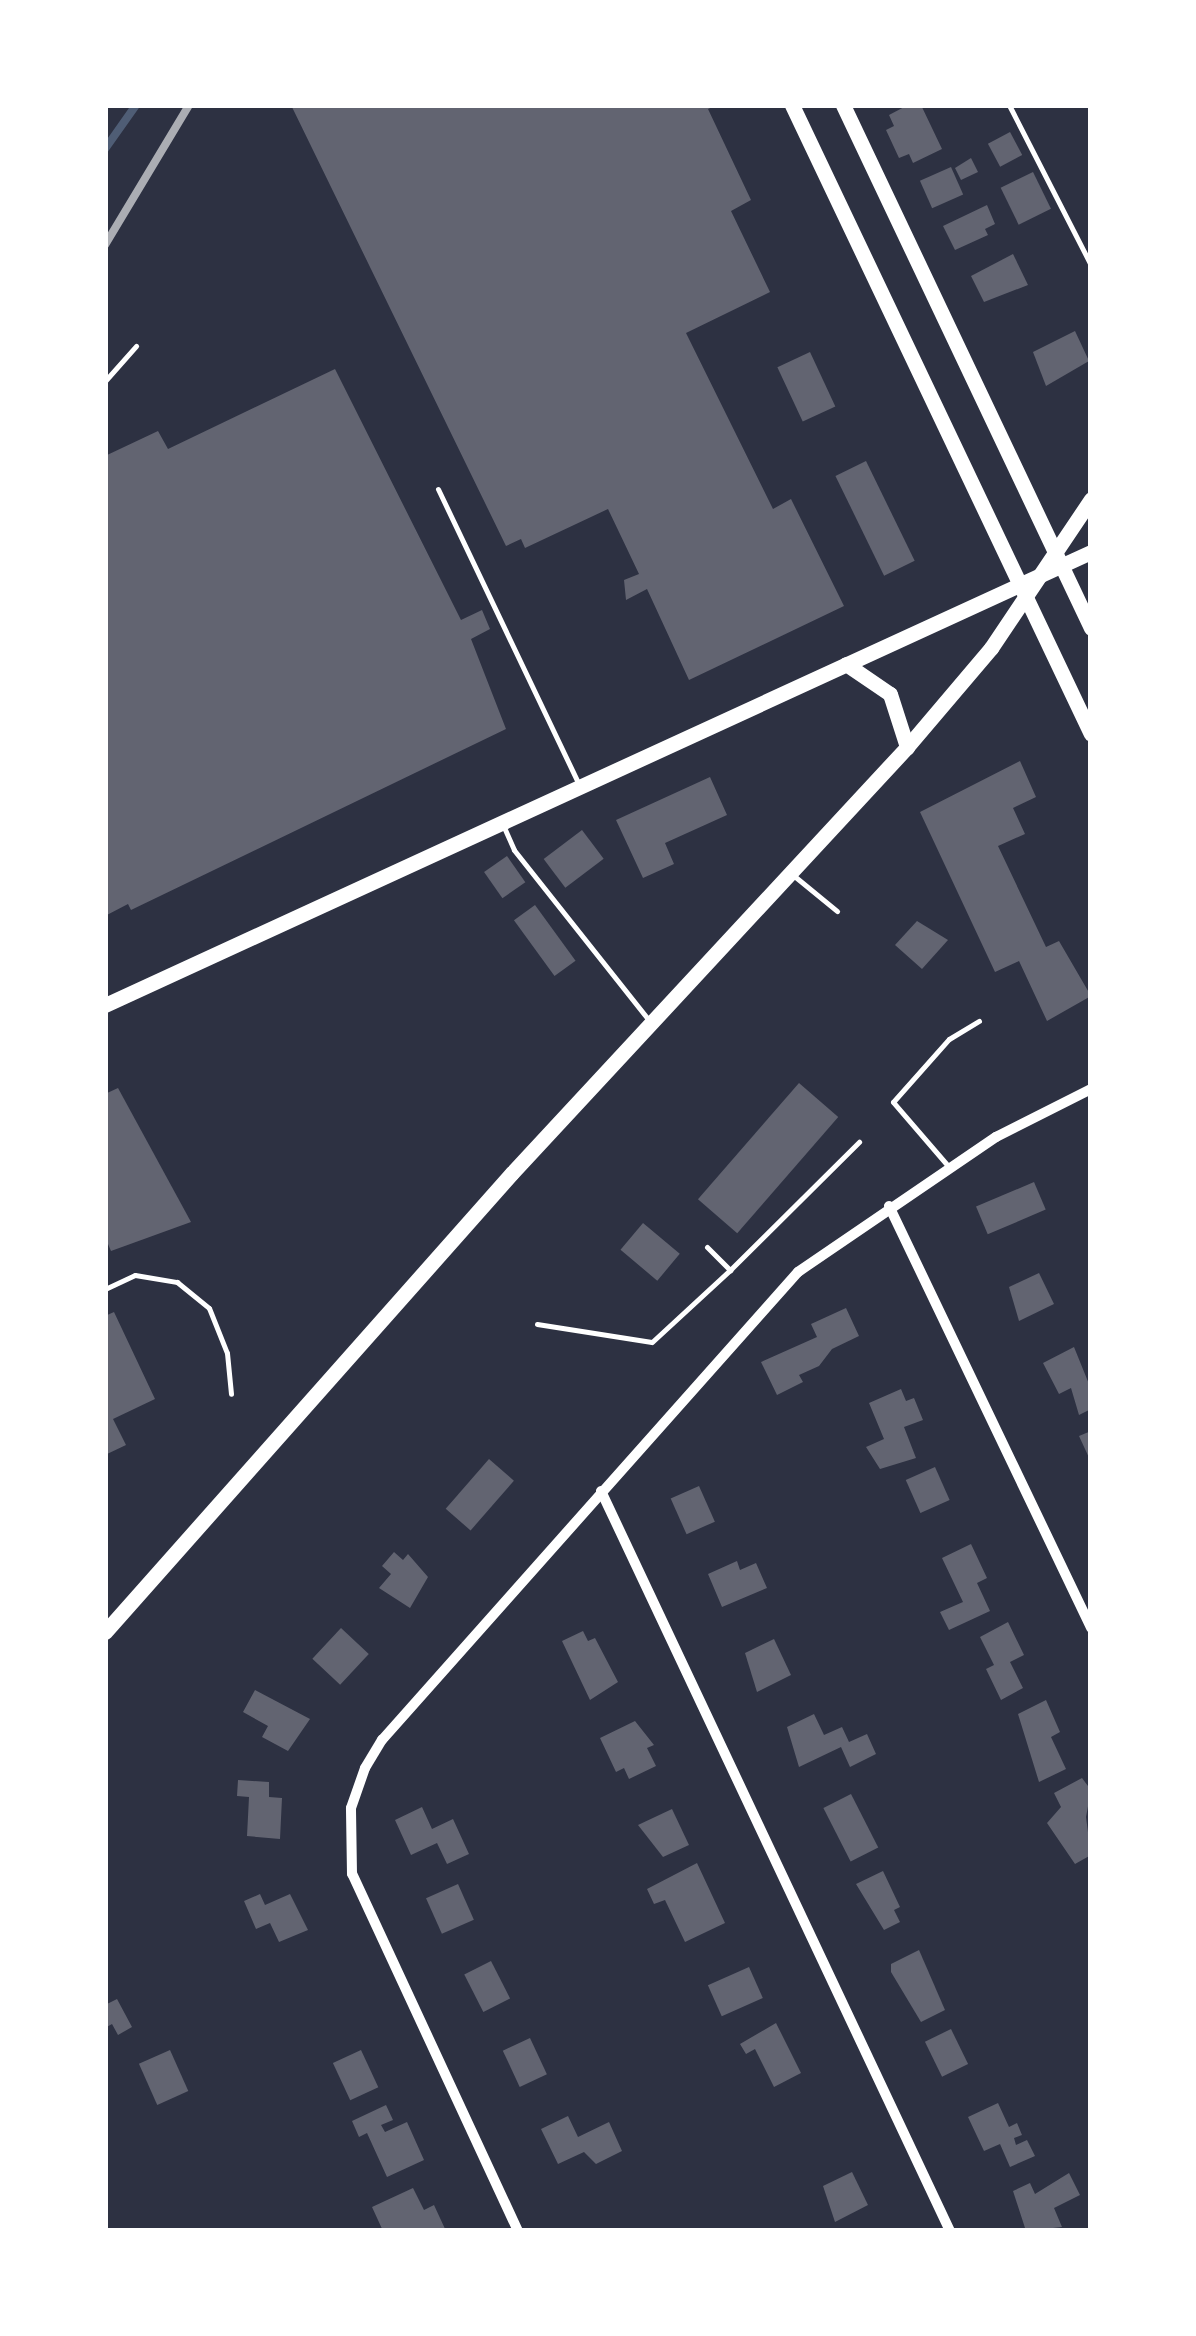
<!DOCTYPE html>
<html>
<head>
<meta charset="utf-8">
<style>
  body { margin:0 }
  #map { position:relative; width:1196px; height:2336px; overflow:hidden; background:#2d3142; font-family:Quicksand,sans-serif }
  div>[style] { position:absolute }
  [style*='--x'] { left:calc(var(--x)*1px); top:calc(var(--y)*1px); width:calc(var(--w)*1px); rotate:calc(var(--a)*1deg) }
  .stream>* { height:8px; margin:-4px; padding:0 4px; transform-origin:4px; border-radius:4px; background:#4f5d75 }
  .building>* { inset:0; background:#626471; transform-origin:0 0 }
  .service>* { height:5px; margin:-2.5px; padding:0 2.5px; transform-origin:2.5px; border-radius:2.5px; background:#fff }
  .minor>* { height:10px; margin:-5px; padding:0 5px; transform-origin:5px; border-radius:5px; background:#fff }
  .secondary>* { height:15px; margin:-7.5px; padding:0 7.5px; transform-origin:7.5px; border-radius:7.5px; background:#fff }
  .rail>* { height:8px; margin:-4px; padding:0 4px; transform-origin:4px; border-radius:4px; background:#abadb3 }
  span { translate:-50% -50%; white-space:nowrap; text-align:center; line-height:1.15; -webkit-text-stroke:9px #fff; paint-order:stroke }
  .frame { position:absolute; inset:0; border:108px solid #fff; pointer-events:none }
</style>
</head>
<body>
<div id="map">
  <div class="stream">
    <i style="--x:105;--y:149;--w:54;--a:-54.8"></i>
  </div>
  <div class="building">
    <i style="clip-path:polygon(291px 105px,717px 105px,708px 109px,751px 200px,731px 211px,770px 292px,686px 333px,773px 509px,791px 499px,844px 606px,689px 680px,647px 589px,626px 600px,624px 580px,639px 574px,608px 509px,525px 548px,521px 539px,506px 546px)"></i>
    <i style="clip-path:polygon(908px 105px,921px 105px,942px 149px,913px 163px,909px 154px,899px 158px,886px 130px,894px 126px,889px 115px)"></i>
    <i style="left:1010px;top:132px;width:26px;height:25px;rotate:62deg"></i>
    <i style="clip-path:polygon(971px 158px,978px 172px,961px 180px,955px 168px)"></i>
    <i style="left:951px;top:167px;width:30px;height:34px;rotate:66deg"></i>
    <i style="left:1033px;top:172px;width:41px;height:36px;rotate:64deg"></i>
    <i style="clip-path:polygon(987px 205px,995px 224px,985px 229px,988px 235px,955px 250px,943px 226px)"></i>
    <i style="clip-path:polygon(1013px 254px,1028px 285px,984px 302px,971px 276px)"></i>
    <i style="clip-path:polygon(1075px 331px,1089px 361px,1046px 386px,1033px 352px)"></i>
    <i style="left:810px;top:352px;width:60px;height:36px;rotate:65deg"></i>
    <i style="clip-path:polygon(335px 369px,461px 620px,482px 610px,490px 629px,471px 639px,506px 729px,131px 910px,128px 904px,105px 916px,105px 456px,158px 431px,168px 449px)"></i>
    <i style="left:866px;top:461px;width:111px;height:34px;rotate:64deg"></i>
    <i style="clip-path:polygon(1020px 761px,1036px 797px,1013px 808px,1025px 834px,998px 846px,1046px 947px,1059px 941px,1091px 996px,1047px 1021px,1019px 961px,995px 972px,920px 812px)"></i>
    <i style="clip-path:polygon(710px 777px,727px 815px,665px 843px,674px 864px,643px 878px,616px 820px)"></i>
    <i style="left:582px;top:830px;width:36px;height:48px;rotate:53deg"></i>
    <i style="left:507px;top:856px;width:32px;height:28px;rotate:55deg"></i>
    <i style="left:535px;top:905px;width:69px;height:26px;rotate:54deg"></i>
    <i style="clip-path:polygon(917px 921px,948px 940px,922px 969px,895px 945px)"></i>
    <i style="left:799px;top:1083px;width:52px;height:154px;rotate:41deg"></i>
    <i style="clip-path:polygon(118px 1088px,191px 1222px,111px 1251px,105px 1237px,105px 1094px)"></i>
    <i style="left:1034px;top:1182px;width:30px;height:63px;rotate:67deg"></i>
    <i style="left:643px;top:1223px;width:48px;height:35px;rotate:40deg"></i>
    <i style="clip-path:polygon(1039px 1273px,1054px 1304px,1019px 1321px,1009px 1287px)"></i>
    <i style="clip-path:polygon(846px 1308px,859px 1336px,832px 1349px,819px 1366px,799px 1375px,803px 1382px,777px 1395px,761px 1362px,817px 1337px,811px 1324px)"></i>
    <i style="clip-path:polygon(114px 1312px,155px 1399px,113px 1419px,126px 1445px,105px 1455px,105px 1316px)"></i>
    <i style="clip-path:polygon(1074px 1347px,1091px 1389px,1091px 1409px,1079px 1415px,1071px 1388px,1059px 1394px,1043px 1363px)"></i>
    <i style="clip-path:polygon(901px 1389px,906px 1401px,914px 1398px,923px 1420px,904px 1427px,916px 1458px,880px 1469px,866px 1447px,884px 1439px,869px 1403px)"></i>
    <i style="clip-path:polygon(1091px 1431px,1091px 1462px,1079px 1436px)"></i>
    <i style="left:489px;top:1459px;width:33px;height:66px;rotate:41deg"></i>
    <i style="left:935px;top:1467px;width:36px;height:32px;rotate:66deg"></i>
    <i style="left:699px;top:1486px;width:39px;height:31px;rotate:66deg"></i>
    <i style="clip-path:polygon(971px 1544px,987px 1578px,977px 1583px,990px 1611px,949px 1630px,940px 1612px,963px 1602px,942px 1558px)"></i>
    <i style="clip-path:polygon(394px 1552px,403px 1560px,408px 1554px,428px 1577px,410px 1608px,379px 1588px,391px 1574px,382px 1566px)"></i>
    <i style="clip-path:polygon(737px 1561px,740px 1570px,756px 1563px,767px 1588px,722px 1607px,708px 1574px)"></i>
    <i style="clip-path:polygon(1008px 1622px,1024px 1655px,1010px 1662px,1023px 1688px,1001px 1700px,986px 1669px,994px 1665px,980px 1637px)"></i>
    <i style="left:341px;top:1628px;width:38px;height:42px;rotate:43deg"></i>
    <i style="clip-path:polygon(583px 1631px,588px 1641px,595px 1638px,618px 1682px,590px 1700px,562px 1641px)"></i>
    <i style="clip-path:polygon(774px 1639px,791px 1675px,757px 1692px,745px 1653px)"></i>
    <i style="clip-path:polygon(255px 1690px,310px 1719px,288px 1751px,262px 1737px,268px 1726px,243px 1712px)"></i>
    <i style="clip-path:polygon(1046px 1700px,1060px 1732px,1051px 1737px,1066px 1769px,1039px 1782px,1018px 1714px)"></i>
    <i style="clip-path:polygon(814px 1714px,824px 1735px,842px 1727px,849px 1742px,867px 1734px,876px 1754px,850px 1767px,841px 1747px,799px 1767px,787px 1727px)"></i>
    <i style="clip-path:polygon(635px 1721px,654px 1745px,647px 1748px,656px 1766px,629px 1779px,624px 1768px,616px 1772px,600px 1738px)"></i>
    <i style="clip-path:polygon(1082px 1778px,1091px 1790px,1086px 1817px,1091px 1855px,1075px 1864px,1047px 1823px,1061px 1807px,1054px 1793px)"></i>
    <i style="clip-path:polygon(238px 1780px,269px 1782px,269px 1797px,282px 1798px,280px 1839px,247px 1836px,249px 1797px,237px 1796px)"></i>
    <i style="left:851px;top:1794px;width:60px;height:31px;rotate:63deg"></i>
    <i style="clip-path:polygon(422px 1807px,432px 1829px,453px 1819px,469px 1854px,447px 1864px,437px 1843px,411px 1855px,395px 1820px)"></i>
    <i style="clip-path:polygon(672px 1809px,689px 1845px,663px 1857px,638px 1825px)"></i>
    <i style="clip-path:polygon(697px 1863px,725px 1923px,685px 1942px,665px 1900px,654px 1904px,647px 1889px)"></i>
    <i style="clip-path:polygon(883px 1871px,900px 1907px,894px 1910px,900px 1922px,884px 1930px,856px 1884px)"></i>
    <i style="left:458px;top:1884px;width:39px;height:35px;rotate:66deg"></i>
    <i style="clip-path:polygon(260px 1894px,265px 1905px,290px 1894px,308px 1930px,279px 1942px,270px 1923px,256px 1929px,244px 1901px)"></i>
    <i style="clip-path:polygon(919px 1950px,945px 2010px,921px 2022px,891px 1972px,891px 1964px)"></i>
    <i style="left:491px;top:1961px;width:42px;height:30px;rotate:63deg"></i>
    <i style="left:749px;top:1967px;width:34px;height:45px;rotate:66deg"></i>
    <i style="clip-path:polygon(117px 1999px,132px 2027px,118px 2035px,112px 2024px,105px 2028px,105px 2005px)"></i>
    <i style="clip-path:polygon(776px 2023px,801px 2073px,774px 2087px,755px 2049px,746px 2054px,740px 2044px)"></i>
    <i style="left:951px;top:2029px;width:39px;height:29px;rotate:64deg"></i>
    <i style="left:530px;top:2038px;width:40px;height:30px;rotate:65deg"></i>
    <i style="left:170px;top:2050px;width:45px;height:34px;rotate:66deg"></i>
    <i style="left:361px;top:2050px;width:41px;height:31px;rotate:65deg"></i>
    <i style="clip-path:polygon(998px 2103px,1009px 2127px,1017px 2123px,1022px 2135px,1014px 2138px,1016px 2145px,1027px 2140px,1035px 2156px,1010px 2167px,1000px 2144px,984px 2151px,968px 2117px)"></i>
    <i style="clip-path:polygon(386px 2105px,393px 2120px,381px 2125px,385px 2132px,407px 2122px,424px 2160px,387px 2177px,367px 2133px,359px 2137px,352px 2121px)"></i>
    <i style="clip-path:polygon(568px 2116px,578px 2137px,609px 2122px,622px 2151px,596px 2164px,584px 2152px,558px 2164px,541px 2129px)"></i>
    <i style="clip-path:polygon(852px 2172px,868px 2205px,835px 2222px,823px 2186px)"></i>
    <i style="clip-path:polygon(1069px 2173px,1080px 2195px,1054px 2208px,1062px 2227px,1026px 2231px,1013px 2191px,1030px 2183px,1035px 2194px)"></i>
    <i style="clip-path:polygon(413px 2188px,424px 2210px,434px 2205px,446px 2231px,383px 2231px,372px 2207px)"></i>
  </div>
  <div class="service">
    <i style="--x:1009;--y:105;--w:180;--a:62.9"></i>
    <i style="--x:105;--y:381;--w:47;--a:-48.5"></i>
    <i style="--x:438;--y:489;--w:327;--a:64.5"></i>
    <i style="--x:503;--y:825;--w:27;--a:66"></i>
    <i style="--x:514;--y:850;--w:216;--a:51.6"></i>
    <i style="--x:793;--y:875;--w:57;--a:39.3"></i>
    <i style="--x:949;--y:1167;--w:86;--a:-130.7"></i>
    <i style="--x:893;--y:1102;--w:84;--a:-48.4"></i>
    <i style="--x:949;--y:1039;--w:35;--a:-31"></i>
    <i style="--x:707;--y:1247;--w:33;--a:45"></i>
    <i style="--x:730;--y:1270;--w:182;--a:-44.8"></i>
    <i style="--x:105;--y:1289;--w:33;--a:-25"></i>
    <i style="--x:135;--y:1275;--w:43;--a:9.5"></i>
    <i style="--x:177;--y:1282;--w:41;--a:39.1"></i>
    <i style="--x:209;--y:1308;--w:48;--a:68.2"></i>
    <i style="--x:227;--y:1353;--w:41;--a:84.4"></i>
    <i style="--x:537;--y:1324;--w:116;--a:8.9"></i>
    <i style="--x:652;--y:1342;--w:106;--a:-42.7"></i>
  </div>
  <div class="minor">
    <i style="--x:889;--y:1206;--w:468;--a:64.4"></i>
    <i style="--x:601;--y:1491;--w:818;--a:64.75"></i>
    <i style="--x:518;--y:2231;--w:394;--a:-114.9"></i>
    <i style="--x:352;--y:1874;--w:66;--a:-90.9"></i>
    <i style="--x:351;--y:1808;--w:42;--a:-70.7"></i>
    <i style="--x:365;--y:1768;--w:33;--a:-59"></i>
    <i style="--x:382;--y:1740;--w:626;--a:-48.37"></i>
    <i style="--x:798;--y:1272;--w:240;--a:-34.3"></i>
    <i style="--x:996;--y:1137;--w:106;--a:-26.8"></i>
  </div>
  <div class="secondary">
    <i style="--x:792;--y:105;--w:696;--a:64.58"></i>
    <i style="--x:843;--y:105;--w:579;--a:64.63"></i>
    <i style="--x:846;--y:664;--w:53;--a:34.3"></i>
    <i style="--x:890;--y:694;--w:56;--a:72.2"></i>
    <i style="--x:105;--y:1005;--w:1085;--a:-24.68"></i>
    <i style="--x:105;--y:1632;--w:613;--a:-48.44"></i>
    <i style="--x:512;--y:1173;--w:581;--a:-47.16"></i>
    <i style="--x:907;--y:747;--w:130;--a:-49.7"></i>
    <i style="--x:991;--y:648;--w:179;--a:-56.1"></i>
  </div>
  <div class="rail">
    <i style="--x:105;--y:245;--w:163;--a:-59"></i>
  </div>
  <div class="frame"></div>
</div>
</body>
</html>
